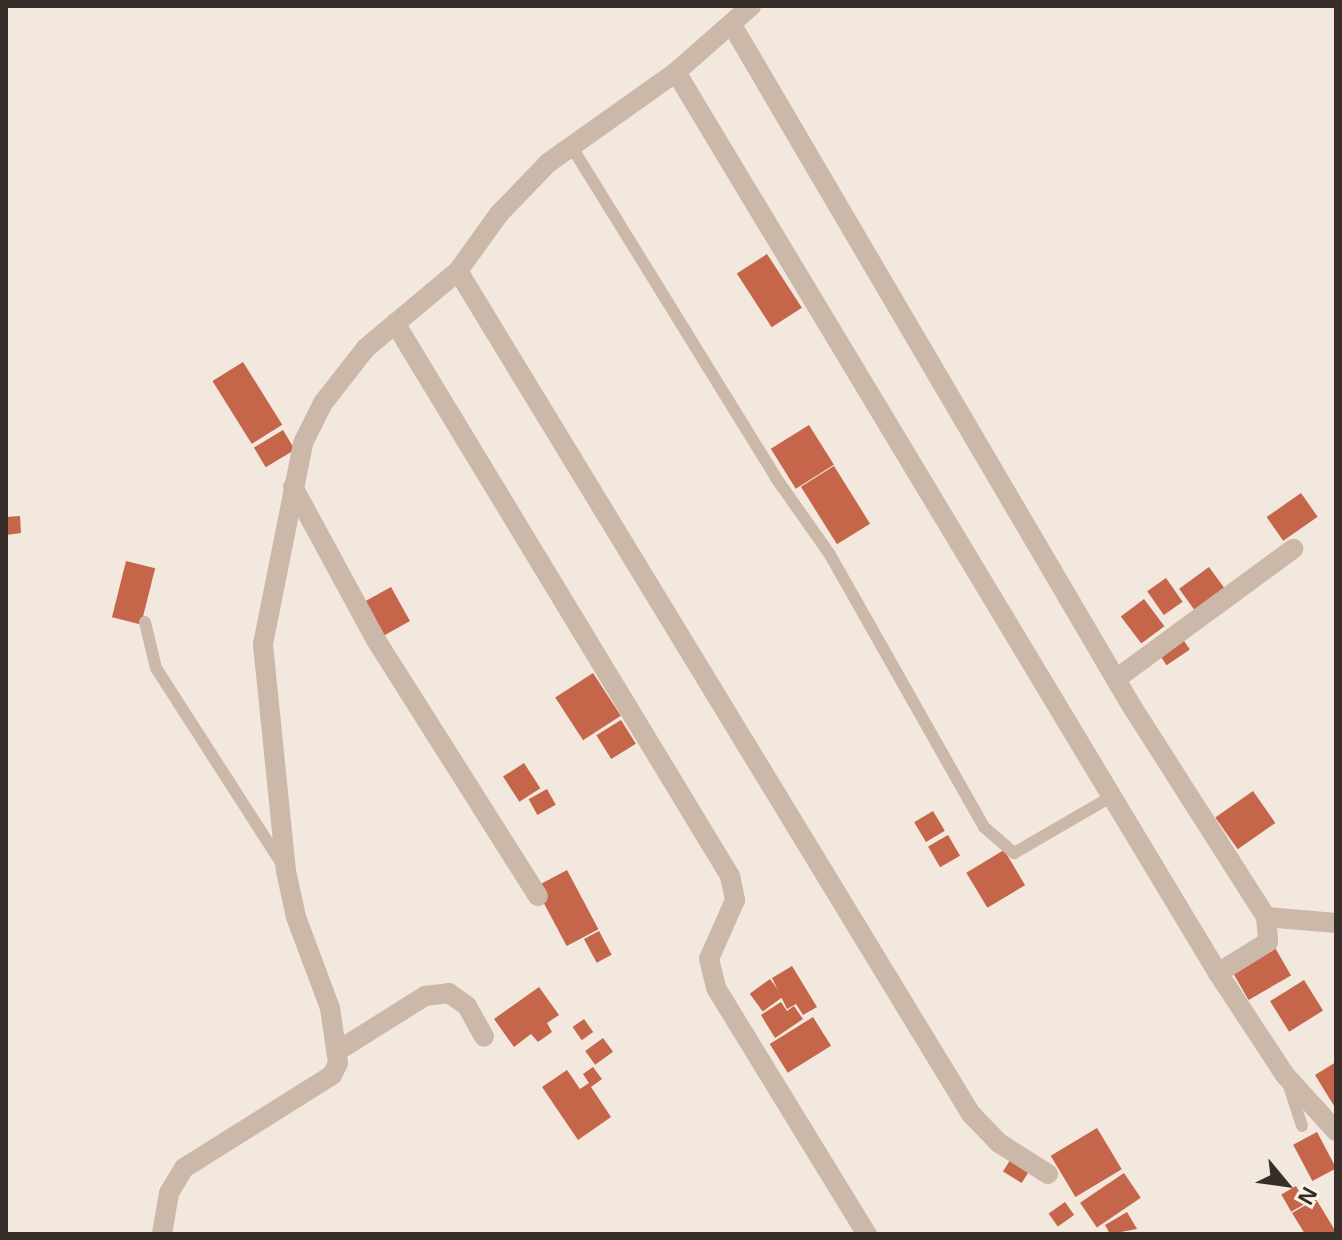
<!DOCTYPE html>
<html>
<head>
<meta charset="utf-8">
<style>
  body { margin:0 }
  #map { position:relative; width:1342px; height:1240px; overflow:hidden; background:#f2e8de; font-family:Arial,sans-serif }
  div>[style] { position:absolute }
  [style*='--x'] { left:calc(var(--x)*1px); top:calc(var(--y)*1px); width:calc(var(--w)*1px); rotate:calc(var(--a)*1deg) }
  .building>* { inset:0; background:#c56549; transform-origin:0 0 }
  .lane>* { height:12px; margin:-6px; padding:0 6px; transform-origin:6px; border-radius:6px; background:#cbb8a9 }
  .street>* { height:20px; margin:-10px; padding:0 10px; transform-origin:10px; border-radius:10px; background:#cbb8a9 }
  span { translate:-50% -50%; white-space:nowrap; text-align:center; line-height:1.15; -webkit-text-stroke:7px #faf3ea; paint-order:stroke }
  .frame { position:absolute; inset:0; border:8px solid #382e29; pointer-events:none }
  .north { position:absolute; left:1246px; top:1144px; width:80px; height:80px; -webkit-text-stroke:6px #faf3ea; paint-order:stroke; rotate:119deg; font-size:22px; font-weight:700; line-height:32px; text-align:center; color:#382e29 }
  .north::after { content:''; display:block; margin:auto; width:28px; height:36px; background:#382e29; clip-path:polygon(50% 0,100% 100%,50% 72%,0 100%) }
</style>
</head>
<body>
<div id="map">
  <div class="building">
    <i style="left:767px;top:254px;width:64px;height:36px;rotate:57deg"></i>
    <i style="left:243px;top:362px;width:74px;height:36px;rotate:58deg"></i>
    <i style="left:809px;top:425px;width:47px;height:45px;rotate:58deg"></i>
    <i style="left:283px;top:430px;width:23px;height:34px;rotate:59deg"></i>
    <i style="left:834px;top:466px;width:68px;height:39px;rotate:58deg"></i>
    <i style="left:1301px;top:493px;width:29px;height:42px;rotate:55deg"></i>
    <i style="clip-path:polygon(20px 516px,21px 533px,6px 535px,6px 517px)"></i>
    <i style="left:126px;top:561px;width:30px;height:58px;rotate:14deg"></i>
    <i style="left:1209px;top:567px;width:26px;height:37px;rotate:54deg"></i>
    <i style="left:1166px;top:578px;width:29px;height:23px;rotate:55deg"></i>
    <i style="left:391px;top:587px;width:39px;height:31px;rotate:61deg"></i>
    <i style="left:1144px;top:599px;width:34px;height:29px;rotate:53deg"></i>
    <i style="left:1182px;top:638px;width:14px;height:28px;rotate:56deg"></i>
    <i style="left:593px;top:673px;width:51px;height:45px;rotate:57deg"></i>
    <i style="left:621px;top:720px;width:28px;height:29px;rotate:58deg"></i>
    <i style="left:524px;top:763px;width:30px;height:25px;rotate:57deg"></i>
    <i style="left:547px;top:789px;width:18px;height:21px;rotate:61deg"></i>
    <i style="left:1253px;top:791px;width:39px;height:46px;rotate:55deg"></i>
    <i style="left:933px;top:811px;width:23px;height:22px;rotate:59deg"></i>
    <i style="left:948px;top:835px;width:24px;height:23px;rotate:60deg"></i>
    <i style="left:1004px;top:850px;width:41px;height:44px;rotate:59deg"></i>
    <i style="left:567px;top:870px;width:67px;height:36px;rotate:62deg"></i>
    <i style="left:599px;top:931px;width:27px;height:17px;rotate:62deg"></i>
    <i style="left:1274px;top:946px;width:34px;height:49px;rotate:60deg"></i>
    <i style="clip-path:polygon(792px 966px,817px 1007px,803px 1015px,796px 1004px,787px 1009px,772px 978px)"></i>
    <i style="left:770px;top:979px;width:22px;height:25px;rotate:54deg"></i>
    <i style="left:1304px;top:980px;width:36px;height:40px;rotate:58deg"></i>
    <i style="clip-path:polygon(539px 987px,559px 1015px,547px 1023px,552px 1032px,538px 1042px,531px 1034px,514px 1047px,494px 1019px)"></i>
    <i style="clip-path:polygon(781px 1002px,787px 1011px,794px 1006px,803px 1019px,775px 1038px,761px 1015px)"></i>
    <i style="left:813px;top:1017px;width:34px;height:51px;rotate:58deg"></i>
    <i style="left:584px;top:1019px;width:16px;height:14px;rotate:55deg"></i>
    <i style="left:603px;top:1038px;width:17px;height:22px;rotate:54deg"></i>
    <i style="clip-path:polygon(1336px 1062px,1336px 1109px,1315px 1075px)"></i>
    <i style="clip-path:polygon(593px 1067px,602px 1079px,591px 1087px,611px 1117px,578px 1140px,542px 1087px,567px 1070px,580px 1089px,589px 1083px,583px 1074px)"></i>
    <i style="left:1097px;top:1128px;width:48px;height:54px;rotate:59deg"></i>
    <i style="left:1317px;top:1132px;width:41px;height:27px;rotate:62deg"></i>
    <i style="left:1012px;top:1157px;width:22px;height:17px;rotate:32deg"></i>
    <i style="left:1124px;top:1173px;width:30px;height:53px;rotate:56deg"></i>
    <i style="left:1296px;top:1186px;width:20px;height:17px;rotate:60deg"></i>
    <i style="clip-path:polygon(1316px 1199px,1336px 1232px,1336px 1234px,1305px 1234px,1292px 1213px)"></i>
    <i style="left:1065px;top:1202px;width:16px;height:20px;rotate:55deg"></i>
    <i style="clip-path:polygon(1127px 1212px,1137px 1229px,1110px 1234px,1105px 1225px)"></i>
  </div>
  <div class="lane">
    <i style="--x:570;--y:144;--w:392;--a:58.3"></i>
    <i style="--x:776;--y:478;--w:92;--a:54.8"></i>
    <i style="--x:829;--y:553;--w:315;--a:60.5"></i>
    <i style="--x:984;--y:827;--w:40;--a:41"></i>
    <i style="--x:1014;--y:853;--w:110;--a:-30.1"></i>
    <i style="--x:145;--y:622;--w:47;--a:76.6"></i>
    <i style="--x:156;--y:668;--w:233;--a:57.3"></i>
    <i style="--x:1289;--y:1086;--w:42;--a:72"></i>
  </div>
  <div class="street">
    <i style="--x:732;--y:25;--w:788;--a:59.6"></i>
    <i style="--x:1131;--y:705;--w:251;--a:57.5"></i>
    <i style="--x:1266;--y:917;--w:25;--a:85"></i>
    <i style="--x:1268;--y:942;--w:59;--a:148.2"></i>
    <i style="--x:676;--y:72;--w:1051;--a:58.97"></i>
    <i style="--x:1218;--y:973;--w:122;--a:56.7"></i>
    <i style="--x:1285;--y:1075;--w:76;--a:47.7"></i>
    <i style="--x:458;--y:271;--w:987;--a:58.68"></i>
    <i style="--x:971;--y:1114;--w:40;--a:46"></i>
    <i style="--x:999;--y:1143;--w:58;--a:32.3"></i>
    <i style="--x:395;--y:323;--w:647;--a:58.79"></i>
    <i style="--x:730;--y:876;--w:25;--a:78"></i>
    <i style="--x:735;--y:900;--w:64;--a:113.8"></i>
    <i style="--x:709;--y:959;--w:30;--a:76"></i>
    <i style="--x:716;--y:988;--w:289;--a:58.5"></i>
    <i style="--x:293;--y:487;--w:174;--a:61.5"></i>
    <i style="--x:376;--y:640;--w:303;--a:57.7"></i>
    <i style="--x:1116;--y:679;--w:220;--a:-36.3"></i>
    <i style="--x:1266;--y:917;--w:70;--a:4.9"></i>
    <i style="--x:339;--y:1050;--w:102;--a:-32.1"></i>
    <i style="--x:425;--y:996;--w:24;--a:-7"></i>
    <i style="--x:449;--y:993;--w:22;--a:36"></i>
    <i style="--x:467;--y:1006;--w:35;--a:61"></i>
    <i style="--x:162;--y:1234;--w:42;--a:-80.3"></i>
    <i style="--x:169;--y:1193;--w:29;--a:-59"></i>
    <i style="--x:184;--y:1168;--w:175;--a:-32.1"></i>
    <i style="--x:332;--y:1075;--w:13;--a:-63"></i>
    <i style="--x:338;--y:1063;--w:56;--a:-98.3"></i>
    <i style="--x:330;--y:1008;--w:97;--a:-110.5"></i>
    <i style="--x:296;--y:917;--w:47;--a:-102.3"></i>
    <i style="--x:286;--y:871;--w:228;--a:-95.8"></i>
    <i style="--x:263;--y:644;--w:205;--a:-78.7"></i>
    <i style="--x:303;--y:443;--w:45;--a:-63.4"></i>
    <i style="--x:323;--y:403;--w:70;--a:-52"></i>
    <i style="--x:366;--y:348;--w:120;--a:-39.9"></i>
    <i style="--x:458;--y:271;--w:70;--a:-54.3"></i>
    <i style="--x:499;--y:214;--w:71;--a:-46.1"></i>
    <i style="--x:548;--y:163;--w:157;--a:-35.4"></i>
    <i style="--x:676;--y:72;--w:100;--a:-41.3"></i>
  </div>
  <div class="frame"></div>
  <div class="north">N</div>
</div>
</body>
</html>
